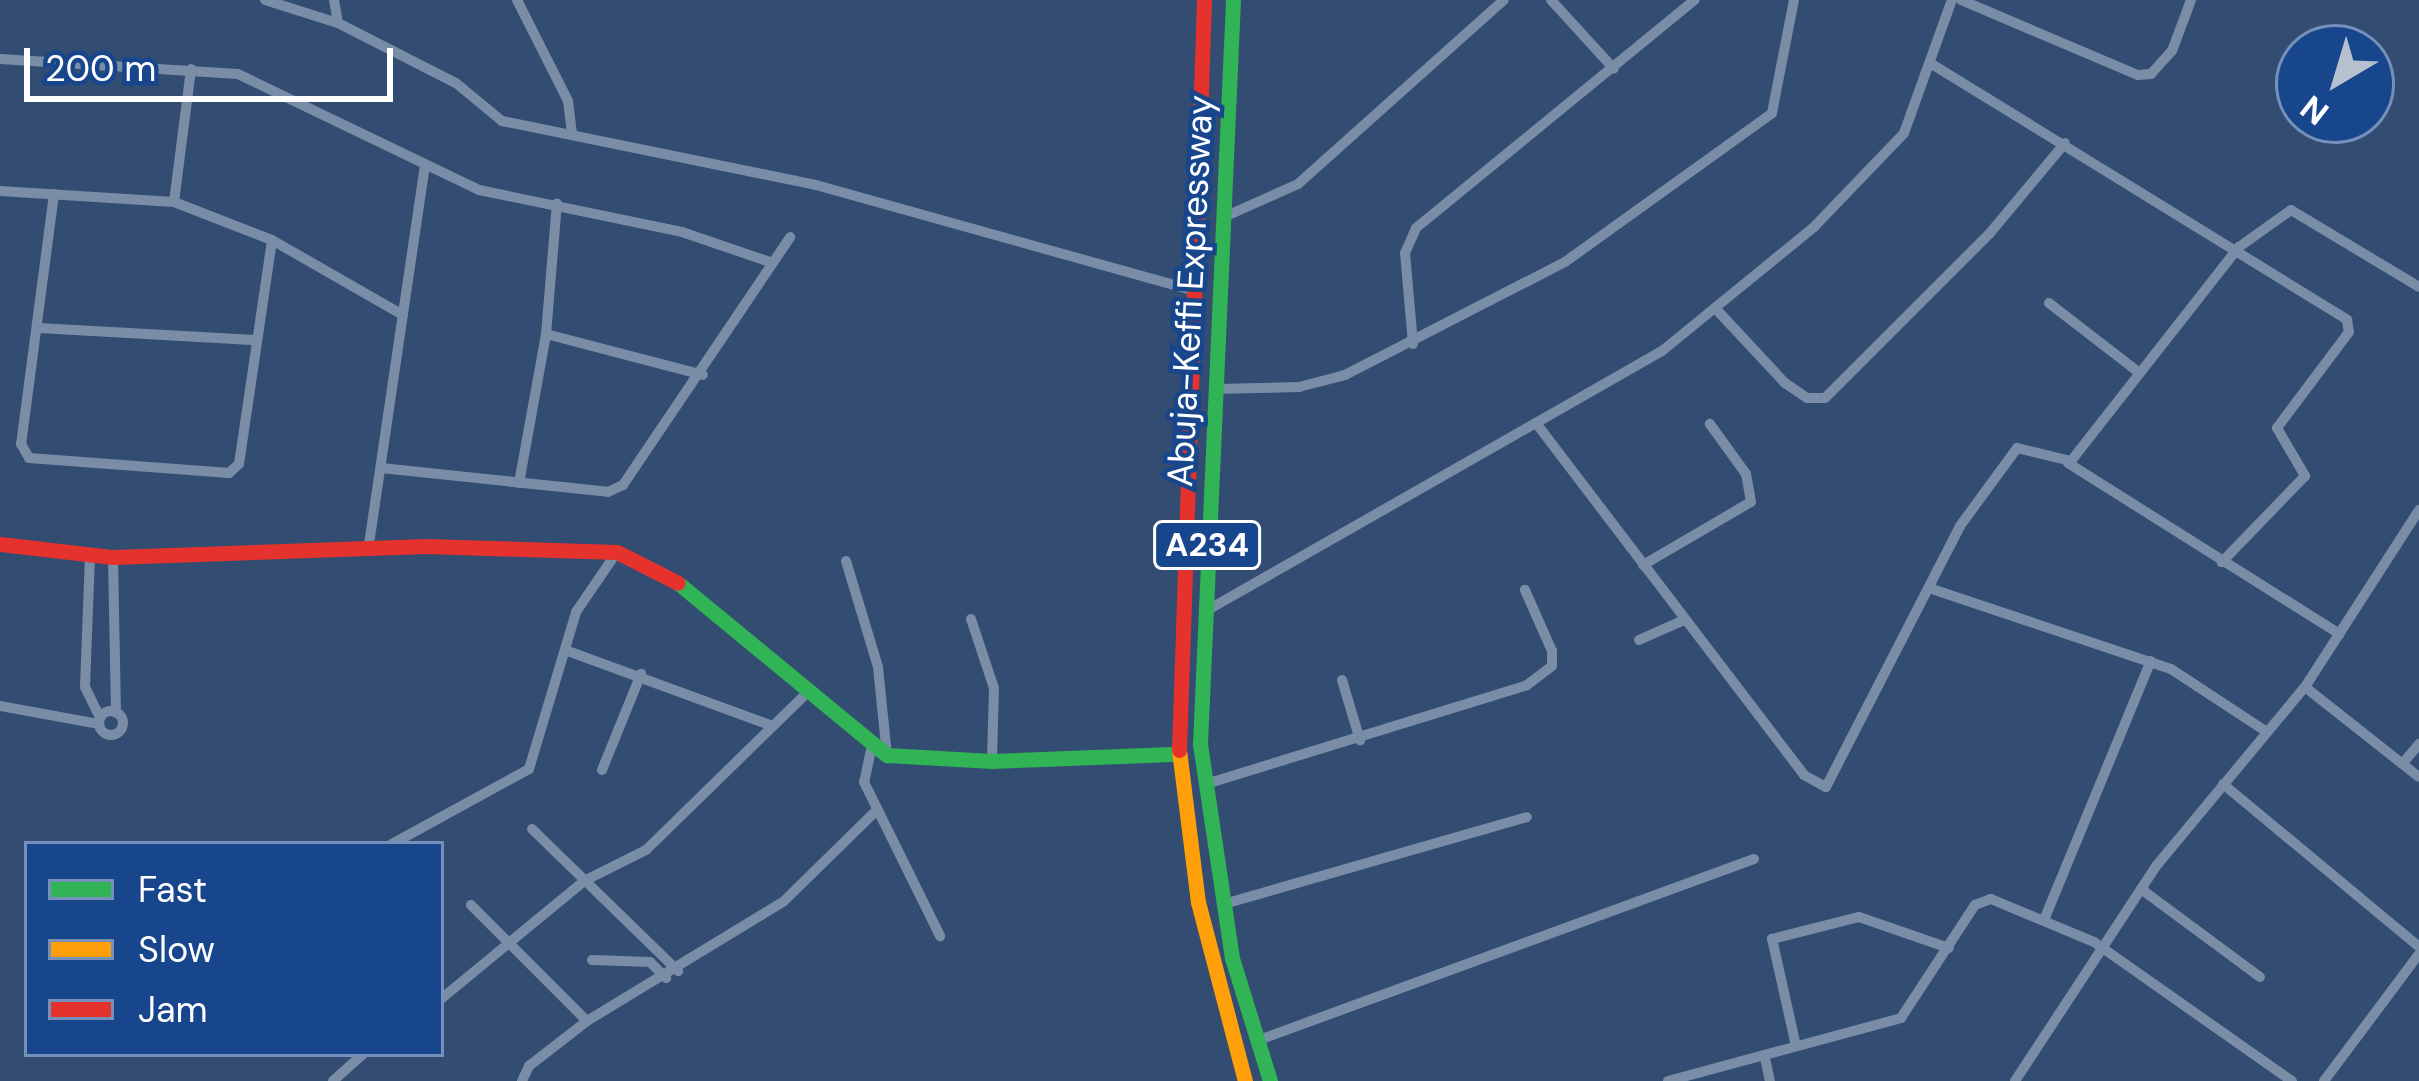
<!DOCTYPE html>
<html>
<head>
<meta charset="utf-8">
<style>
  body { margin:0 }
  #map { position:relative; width:2419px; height:1081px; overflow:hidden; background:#324c72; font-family:"DM Sans",sans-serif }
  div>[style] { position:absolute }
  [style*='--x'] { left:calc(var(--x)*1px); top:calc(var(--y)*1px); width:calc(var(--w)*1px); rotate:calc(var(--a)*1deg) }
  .street>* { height:10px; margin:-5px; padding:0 5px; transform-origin:5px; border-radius:5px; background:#798da6 }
  .street>.ring { margin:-5px; padding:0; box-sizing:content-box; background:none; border:10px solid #798da6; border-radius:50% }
  .fast>* { height:15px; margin:-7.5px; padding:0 7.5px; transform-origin:7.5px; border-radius:7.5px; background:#30b455 }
  .slow>* { height:15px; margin:-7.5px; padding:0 7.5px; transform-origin:7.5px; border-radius:7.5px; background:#ff9f0a }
  .jam>* { height:15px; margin:-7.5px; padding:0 7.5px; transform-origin:7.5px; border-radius:7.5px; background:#e5322d }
  span { translate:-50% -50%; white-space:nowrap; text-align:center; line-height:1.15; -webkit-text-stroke:9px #17468d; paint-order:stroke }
  .shield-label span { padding:3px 9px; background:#17468d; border:3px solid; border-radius:9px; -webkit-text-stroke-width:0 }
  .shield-label { font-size:33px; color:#fff; font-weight:700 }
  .street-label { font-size:36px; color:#fff }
  .legend { position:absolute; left:24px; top:841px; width:420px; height:216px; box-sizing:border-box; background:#17468d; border:3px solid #7490bb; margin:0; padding:15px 21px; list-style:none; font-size:36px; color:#fff }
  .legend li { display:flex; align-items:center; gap:24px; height:60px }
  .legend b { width:60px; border:3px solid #7490bb }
  .north { position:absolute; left:2275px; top:24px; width:120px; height:120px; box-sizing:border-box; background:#17468d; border:3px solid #7490bb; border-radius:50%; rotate:218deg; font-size:33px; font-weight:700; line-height:48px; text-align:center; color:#fff }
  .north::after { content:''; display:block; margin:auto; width:42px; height:54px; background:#b7c0ce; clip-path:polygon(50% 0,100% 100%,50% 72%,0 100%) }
  .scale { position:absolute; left:24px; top:48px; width:369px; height:54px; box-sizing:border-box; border:6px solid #fff; border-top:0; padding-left:15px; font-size:36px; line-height:42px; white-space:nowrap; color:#fff; -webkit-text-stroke:9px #17468d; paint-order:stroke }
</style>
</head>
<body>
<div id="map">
  <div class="street">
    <i style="--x:265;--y:0;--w:77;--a:17.5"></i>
    <i style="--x:338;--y:23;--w:132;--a:27"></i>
    <i style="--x:456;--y:83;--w:60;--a:39.6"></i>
    <i style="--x:502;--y:121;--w:320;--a:11.5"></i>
    <i style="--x:816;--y:185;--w:390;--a:15.6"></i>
    <i style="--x:334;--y:0;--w:23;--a:80"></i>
    <i style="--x:517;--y:0;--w:113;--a:63.2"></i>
    <i style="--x:568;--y:101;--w:34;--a:83"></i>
    <i style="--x:1551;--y:0;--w:93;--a:47.6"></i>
    <i style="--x:1961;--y:0;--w:192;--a:23"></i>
    <i style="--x:2138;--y:75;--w:13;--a:-4"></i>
    <i style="--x:2151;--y:74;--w:31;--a:-48"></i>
    <i style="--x:2172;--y:51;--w:54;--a:-69.6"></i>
    <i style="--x:0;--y:59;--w:238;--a:3.6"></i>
    <i style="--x:238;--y:74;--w:267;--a:25.7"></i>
    <i style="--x:479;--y:190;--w:207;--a:11.7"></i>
    <i style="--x:682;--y:232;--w:96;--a:18.8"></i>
    <i style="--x:1930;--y:63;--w:490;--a:31.6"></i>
    <i style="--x:2347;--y:320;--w:12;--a:81"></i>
    <i style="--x:2349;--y:332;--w:120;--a:126.9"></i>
    <i style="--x:2277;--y:428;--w:56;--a:59.7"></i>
    <i style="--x:2305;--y:476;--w:120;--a:134"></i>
    <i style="--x:0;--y:191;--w:174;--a:3.6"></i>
    <i style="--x:174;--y:202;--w:105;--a:21.2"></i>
    <i style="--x:272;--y:240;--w:151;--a:29.8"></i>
    <i style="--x:54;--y:194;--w:252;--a:97.5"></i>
    <i style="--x:21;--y:444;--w:16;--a:60"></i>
    <i style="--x:29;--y:458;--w:201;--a:4.3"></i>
    <i style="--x:229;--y:473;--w:13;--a:-42"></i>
    <i style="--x:239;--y:464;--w:226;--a:-81.6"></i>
    <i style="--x:174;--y:202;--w:134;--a:-82.7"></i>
    <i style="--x:1224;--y:217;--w:81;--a:-24"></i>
    <i style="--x:1298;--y:184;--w:276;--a:-41.8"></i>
    <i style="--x:2049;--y:303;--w:111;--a:37.7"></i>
    <i style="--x:1715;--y:308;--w:103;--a:47"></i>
    <i style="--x:1785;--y:383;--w:27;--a:34"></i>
    <i style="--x:1807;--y:398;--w:18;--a:0"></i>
    <i style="--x:1825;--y:398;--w:233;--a:-45"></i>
    <i style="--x:1990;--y:233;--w:117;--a:-50.2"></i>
    <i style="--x:39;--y:328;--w:218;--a:3.2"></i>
    <i style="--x:546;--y:334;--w:162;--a:14.6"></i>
    <i style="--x:1413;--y:344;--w:91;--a:-95"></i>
    <i style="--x:1405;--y:253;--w:27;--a:-66"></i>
    <i style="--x:1416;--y:228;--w:360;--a:-39.3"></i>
    <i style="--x:1214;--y:389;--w:85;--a:-1.3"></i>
    <i style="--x:1299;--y:387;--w:48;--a:-14.6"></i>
    <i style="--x:1345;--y:375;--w:247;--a:-27.2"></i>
    <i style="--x:1565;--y:262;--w:255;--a:-35.7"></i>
    <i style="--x:1772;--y:113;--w:115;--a:-79"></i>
    <i style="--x:1536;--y:423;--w:442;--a:52.7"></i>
    <i style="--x:1804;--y:775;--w:25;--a:29"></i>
    <i style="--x:1826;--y:787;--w:293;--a:-62.8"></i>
    <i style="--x:1960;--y:526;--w:97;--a:-53.8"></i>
    <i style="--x:2017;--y:448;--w:56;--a:13.5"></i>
    <i style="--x:2071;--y:461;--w:272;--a:-51.9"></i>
    <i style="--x:2239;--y:247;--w:64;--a:-35.4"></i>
    <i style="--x:2291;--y:210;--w:149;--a:31"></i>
    <i style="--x:2068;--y:463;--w:321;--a:32.2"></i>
    <i style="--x:381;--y:468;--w:228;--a:6"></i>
    <i style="--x:608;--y:492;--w:17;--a:-25"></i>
    <i style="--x:623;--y:485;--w:299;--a:-56"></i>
    <i style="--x:519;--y:483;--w:151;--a:-79.7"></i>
    <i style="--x:546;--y:334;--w:131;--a:-85.2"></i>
    <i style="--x:368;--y:551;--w:388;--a:-81.6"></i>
    <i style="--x:90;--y:556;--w:131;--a:92.2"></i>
    <i style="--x:85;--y:687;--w:34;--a:64"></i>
    <i style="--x:113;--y:557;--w:156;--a:88.9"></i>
    <i style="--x:846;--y:561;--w:111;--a:73.2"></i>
    <i style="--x:878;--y:667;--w:88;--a:84.2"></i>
    <i style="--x:1643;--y:565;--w:125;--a:-30.3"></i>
    <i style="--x:1751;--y:502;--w:28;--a:-100"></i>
    <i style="--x:1746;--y:474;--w:62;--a:-125.8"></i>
    <i style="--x:1929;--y:588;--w:255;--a:18.5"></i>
    <i style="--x:2171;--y:669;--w:115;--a:33.3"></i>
    <i style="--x:1206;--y:611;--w:525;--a:-29.69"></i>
    <i style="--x:1662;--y:351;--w:196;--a:-39.2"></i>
    <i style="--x:1814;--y:227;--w:130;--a:-46.2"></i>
    <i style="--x:1904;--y:133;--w:141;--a:-70.2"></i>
    <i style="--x:971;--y:619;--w:73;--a:71.6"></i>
    <i style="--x:994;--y:688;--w:73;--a:91.6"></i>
    <i style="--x:1639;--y:640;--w:49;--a:-24"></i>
    <i style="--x:565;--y:650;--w:221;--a:20.1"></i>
    <i style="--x:1342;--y:680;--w:63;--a:73.3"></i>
    <i style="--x:2305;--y:687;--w:145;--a:38.3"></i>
    <i style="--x:0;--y:706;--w:101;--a:10.3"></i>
    <i class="ring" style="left:99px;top:711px;width:14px;height:14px"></i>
    <i style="--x:871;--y:750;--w:33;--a:102"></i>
    <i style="--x:864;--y:782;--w:172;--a:63.7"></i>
    <i style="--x:2403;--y:763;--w:25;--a:-50"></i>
    <i style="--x:602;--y:770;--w:104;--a:-67.9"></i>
    <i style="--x:1206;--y:784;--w:336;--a:-17.1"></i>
    <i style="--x:1527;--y:685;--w:31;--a:-37"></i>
    <i style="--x:1552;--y:666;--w:15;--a:-90"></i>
    <i style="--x:1552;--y:651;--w:67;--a:-113.9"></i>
    <i style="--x:2223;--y:784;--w:255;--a:39.7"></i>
    <i style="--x:532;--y:829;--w:204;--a:44.2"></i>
    <i style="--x:392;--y:844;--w:156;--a:-28.7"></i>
    <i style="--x:529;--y:769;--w:164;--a:-73.3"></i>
    <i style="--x:576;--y:612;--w:73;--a:-55.7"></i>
    <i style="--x:2141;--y:889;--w:148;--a:36.5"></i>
    <i style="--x:1224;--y:904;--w:315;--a:-16"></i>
    <i style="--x:471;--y:905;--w:164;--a:45"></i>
    <i style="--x:2044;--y:920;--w:280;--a:-67.6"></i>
    <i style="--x:592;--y:960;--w:58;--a:2"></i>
    <i style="--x:650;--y:962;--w:23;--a:45"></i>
    <i style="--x:441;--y:999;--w:185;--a:-39.5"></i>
    <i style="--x:584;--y:881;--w:69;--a:-26.6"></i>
    <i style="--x:646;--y:850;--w:225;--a:-44.3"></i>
    <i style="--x:1259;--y:1040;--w:527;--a:-20.09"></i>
    <i style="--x:1796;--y:1046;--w:110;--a:-102.6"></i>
    <i style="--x:1772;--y:939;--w:90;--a:-14.2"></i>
    <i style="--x:1859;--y:917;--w:95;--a:19"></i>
    <i style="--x:1765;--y:1058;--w:24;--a:78"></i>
    <i style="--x:333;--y:1081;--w:40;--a:-42"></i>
    <i style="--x:522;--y:1081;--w:17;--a:-65"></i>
    <i style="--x:529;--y:1066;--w:73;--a:-37.8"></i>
    <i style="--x:587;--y:1021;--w:229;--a:-31.3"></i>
    <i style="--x:783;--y:902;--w:132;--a:-44.4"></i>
    <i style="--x:1668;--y:1081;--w:241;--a:-15.1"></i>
    <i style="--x:1901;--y:1018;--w:135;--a:-56.8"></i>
    <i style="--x:1975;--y:905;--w:17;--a:-21"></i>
    <i style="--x:1991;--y:899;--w:112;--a:22.7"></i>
    <i style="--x:2094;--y:942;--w:242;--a:35.1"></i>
    <i style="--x:2015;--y:1081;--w:258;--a:-56.7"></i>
    <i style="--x:2157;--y:865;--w:231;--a:-50.3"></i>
    <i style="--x:2305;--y:687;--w:211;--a:-57.2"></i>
    <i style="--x:2324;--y:1081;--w:159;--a:-53.2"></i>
  </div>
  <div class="fast">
    <i style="--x:1233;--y:0;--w:745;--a:92.54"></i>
    <i style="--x:1200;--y:744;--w:216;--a:81.5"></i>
    <i style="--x:1232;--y:958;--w:129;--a:72.8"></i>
    <i style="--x:678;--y:583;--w:271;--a:39.5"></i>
    <i style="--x:887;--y:755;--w:105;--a:3.3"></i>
    <i style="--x:992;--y:761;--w:186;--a:-2.2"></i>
  </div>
  <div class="slow">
    <i style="--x:1179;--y:750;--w:153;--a:82.9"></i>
    <i style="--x:1198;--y:902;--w:185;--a:75.3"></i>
  </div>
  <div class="jam">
    <i style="--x:0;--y:544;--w:114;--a:6.6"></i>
    <i style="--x:113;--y:557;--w:313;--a:-2"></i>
    <i style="--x:426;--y:546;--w:191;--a:1.8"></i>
    <i style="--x:617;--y:552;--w:68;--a:26.9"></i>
    <i style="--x:1179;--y:750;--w:750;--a:-88.09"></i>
  </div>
  <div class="shield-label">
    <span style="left:1207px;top:545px">A234</span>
  </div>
  <div class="street-label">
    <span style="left:1190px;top:291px;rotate:-87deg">Abuja-Keffi Expressway</span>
  </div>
  <ul class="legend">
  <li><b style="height:15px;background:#30b455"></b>Fast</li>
  <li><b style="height:15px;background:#ff9f0a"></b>Slow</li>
  <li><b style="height:15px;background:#e5322d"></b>Jam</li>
  </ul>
  <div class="north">N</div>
  <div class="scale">200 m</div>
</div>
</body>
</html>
